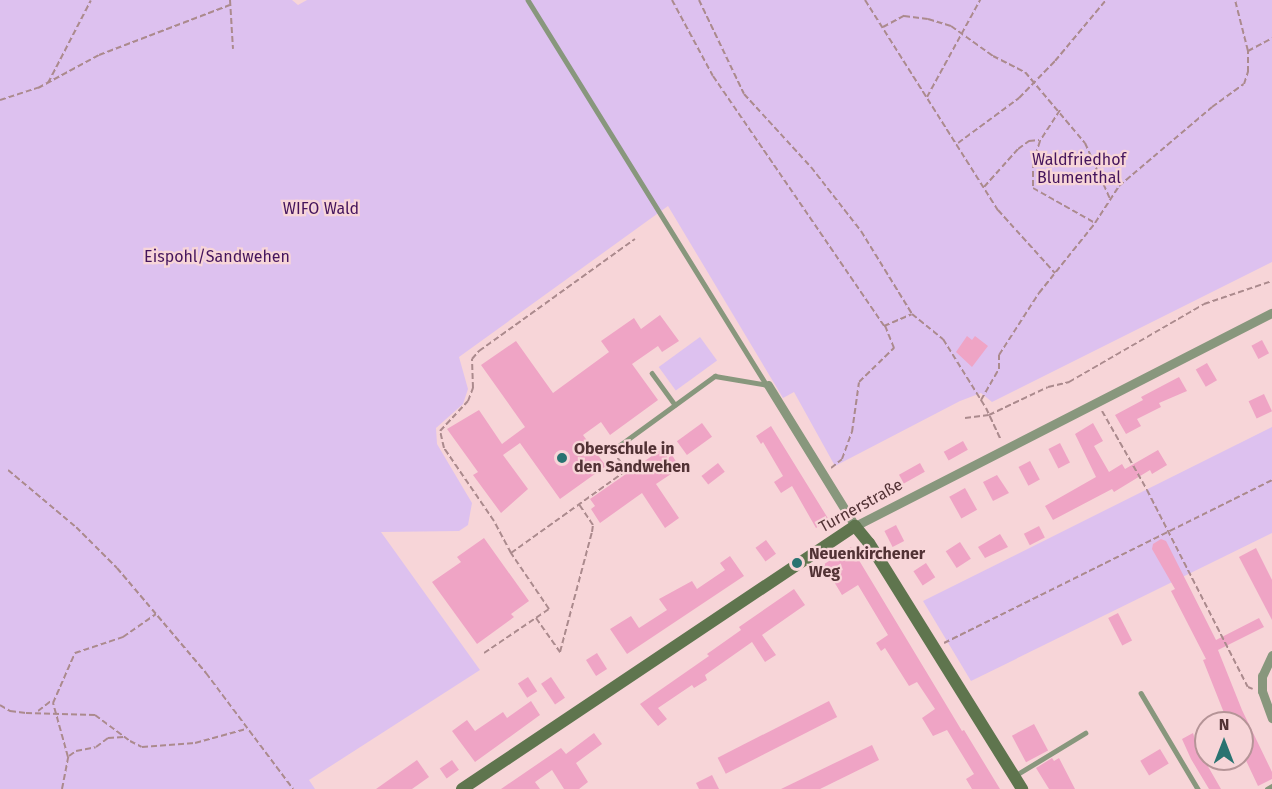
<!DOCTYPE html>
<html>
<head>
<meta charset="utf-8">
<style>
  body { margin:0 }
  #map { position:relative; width:1272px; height:789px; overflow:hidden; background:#f7d5d8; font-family:"Fira Sans",sans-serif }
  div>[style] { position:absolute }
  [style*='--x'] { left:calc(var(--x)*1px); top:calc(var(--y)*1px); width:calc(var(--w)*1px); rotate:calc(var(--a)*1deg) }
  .green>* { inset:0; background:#ddc1ef; transform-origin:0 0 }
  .building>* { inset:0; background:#efa4c5; transform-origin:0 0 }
  .path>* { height:2px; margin-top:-1px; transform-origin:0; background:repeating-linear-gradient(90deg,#ab8a8d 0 6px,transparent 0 9px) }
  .lane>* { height:4.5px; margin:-2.25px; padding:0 2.25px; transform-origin:2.25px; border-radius:2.25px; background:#88977d }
  .street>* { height:9px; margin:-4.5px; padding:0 4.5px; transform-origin:4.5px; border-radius:4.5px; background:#88977d }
  .secondary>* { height:12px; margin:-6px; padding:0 6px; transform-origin:6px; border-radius:6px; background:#5f754e }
  .dots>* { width:16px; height:16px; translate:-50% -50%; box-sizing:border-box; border:3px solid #f7d5d8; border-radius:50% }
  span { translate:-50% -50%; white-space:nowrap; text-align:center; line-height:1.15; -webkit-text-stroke:4.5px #f7d5d8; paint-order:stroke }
  .park-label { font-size:16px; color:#44145c }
  .poi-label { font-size:16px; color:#523235; font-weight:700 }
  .left { translate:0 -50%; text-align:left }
  .street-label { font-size:16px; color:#523235 }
  .north { position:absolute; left:1194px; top:711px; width:60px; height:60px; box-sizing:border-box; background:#f7d5d8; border:2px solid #b59497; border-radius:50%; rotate:0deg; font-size:16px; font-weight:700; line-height:24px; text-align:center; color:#523235 }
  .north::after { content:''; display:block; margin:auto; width:21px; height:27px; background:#297371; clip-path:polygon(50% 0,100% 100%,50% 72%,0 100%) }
</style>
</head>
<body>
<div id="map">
  <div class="green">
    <i style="clip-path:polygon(0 0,292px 0,298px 5px,307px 0,1272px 0,1272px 262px,992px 402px,981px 393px,960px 401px,835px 466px,794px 392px,783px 398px,668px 206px,459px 357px,468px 389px,463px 404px,436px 428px,437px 444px,472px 503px,468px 525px,459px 531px,381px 532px,480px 670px,309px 780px,315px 789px,0 789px)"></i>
    <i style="left:700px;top:337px;width:29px;height:51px;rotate:54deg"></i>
    <i style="clip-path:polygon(1272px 427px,1272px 533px,971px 681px,923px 601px)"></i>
  </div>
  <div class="building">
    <i style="clip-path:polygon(660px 315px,679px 341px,662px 352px,658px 346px,632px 364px,658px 400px,610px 435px,601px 422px,583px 435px,606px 466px,560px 499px,520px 443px,503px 455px,528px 489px,501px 513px,473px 475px,478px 472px,447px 429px,479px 410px,502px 444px,525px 427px,481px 365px,516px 341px,553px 393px,609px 352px,601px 341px,634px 318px,641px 329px)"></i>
    <i style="clip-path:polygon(967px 336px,972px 340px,975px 336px,988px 346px,972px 367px,956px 352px)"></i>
    <i style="left:1262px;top:340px;width:15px;height:12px;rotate:62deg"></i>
    <i style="left:1207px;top:363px;width:20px;height:13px;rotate:60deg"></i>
    <i style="clip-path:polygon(1179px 377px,1187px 391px,1159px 403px,1161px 407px,1137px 419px,1141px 426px,1126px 434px,1115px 415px,1143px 400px,1141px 397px)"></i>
    <i style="left:1264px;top:394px;width:19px;height:17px;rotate:65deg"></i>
    <i style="left:702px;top:423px;width:17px;height:31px;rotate:54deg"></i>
    <i style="clip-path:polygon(1093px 423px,1103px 441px,1094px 446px,1109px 472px,1122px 464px,1125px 469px,1158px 450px,1167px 465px,1152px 474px,1150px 470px,1114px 492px,1112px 489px,1053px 520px,1045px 506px,1096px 477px,1075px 434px)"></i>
    <i style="clip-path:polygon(771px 426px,829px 520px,816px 528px,792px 486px,781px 493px,774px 482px,783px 476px,763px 442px,761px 444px,756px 436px)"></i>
    <i style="left:963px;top:441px;width:10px;height:22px;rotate:61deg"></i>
    <i style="left:1060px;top:443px;width:22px;height:13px;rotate:63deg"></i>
    <i style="clip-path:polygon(662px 449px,668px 458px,672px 455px,680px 468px,656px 484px,679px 518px,665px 528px,642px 493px,600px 523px,591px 509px,595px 506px,590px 499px)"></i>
    <i style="left:1030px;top:461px;width:21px;height:13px;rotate:62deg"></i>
    <i style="left:718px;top:463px;width:11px;height:21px;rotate:52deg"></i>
    <i style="left:920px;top:463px;width:10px;height:24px;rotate:61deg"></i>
    <i style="clip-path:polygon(997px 475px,1009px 493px,993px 501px,983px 482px)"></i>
    <i style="left:965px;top:488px;width:25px;height:18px;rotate:61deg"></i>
    <i style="left:896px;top:525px;width:18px;height:13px;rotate:63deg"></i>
    <i style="left:1039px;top:526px;width:13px;height:17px;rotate:63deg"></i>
    <i style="clip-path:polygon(1000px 534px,1008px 547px,985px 558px,978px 547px)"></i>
    <i style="clip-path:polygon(484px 538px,529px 601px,511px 614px,514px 617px,477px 644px,432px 582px,461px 562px,457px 557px)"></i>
    <i style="clip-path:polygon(1161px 539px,1166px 541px,1216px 640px,1259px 618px,1264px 627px,1218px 650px,1242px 710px,1272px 772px,1272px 779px,1258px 786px,1242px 752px,1242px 723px,1228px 723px,1203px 660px,1206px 659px,1171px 591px,1175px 589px,1152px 549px,1153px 544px)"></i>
    <i style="left:766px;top:540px;width:17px;height:13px;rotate:54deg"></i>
    <i style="left:960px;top:542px;width:20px;height:17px;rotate:57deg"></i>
    <i style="clip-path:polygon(851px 547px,962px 731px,964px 730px,1000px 789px,972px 789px,966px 779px,974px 774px,947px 730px,933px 736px,922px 718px,935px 709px,917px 682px,909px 686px,885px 648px,881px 651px,876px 643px,888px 635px,858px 585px,842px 595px,830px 575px,825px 579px,818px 568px)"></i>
    <i style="clip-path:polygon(1256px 548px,1272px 580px,1272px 620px,1239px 557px)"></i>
    <i style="clip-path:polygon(730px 556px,744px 576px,627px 654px,610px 629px,631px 616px,639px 628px,667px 610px,659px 599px,692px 581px,697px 589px,725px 570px,720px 563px)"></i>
    <i style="left:926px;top:563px;width:17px;height:15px;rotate:57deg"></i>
    <i style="clip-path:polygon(794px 589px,805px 605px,762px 635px,776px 655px,765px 662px,752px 642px,705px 675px,707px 680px,694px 688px,692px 685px,658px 708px,667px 719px,658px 726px,640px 704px,709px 656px,707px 654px,741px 630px,739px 627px)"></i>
    <i style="left:1118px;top:613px;width:31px;height:11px;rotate:63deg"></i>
    <i style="left:597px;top:653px;width:19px;height:13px;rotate:58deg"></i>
    <i style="left:528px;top:677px;width:17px;height:12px;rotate:57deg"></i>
    <i style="left:551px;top:677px;width:25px;height:12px;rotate:56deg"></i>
    <i style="clip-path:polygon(531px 701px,540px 715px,475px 762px,452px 731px,467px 720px,475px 731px,503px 712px,507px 718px)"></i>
    <i style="left:829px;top:701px;width:18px;height:125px;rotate:63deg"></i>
    <i style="left:1034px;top:724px;width:30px;height:25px;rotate:62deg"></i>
    <i style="clip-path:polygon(594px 733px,602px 744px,576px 763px,588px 782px,579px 789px,564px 789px,552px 770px,535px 782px,540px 789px,501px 789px,561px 748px,566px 754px)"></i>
    <i style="clip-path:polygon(1193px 733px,1198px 749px,1221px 789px,1209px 789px,1191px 759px,1182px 739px)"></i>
    <i style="clip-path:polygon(872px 745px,879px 760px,820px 789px,781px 789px)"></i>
    <i style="left:1160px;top:749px;width:17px;height:23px;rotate:59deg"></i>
    <i style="clip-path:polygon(1052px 758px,1054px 761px,1059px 758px,1075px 789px,1049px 789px,1036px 768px)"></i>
    <i style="clip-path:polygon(417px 760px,429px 777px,412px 789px,376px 789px)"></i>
    <i style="left:452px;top:760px;width:12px;height:15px;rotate:55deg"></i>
    <i style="clip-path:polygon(712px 775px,719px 789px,699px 789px,696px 783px)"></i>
  </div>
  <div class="path">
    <i style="--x:230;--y:0;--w:49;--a:86.5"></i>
    <i style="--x:672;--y:0;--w:86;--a:61.7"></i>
    <i style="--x:713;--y:76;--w:303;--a:55.6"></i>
    <i style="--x:884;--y:326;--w:30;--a:-23"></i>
    <i style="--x:699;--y:0;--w:104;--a:64.4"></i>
    <i style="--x:744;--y:94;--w:99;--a:47.5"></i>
    <i style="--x:811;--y:167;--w:81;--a:52"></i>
    <i style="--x:861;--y:231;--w:97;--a:58.4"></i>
    <i style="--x:912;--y:314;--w:40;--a:39"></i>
    <i style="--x:943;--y:339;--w:81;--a:58.1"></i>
    <i style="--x:986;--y:408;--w:35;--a:65"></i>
    <i style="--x:865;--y:0;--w:249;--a:57.7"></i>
    <i style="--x:998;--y:210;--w:85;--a:47.9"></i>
    <i style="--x:883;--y:27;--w:24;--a:-28"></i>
    <i style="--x:904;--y:16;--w:24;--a:7"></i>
    <i style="--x:928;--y:19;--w:24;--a:17"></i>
    <i style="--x:951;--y:26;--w:52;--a:35.5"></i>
    <i style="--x:993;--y:56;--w:36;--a:27"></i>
    <i style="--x:1025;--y:72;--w:93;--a:49.8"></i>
    <i style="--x:1085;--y:143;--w:61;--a:65.9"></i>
    <i style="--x:1248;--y:51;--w:27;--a:-28"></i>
    <i style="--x:48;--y:83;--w:93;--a:-62.6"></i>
    <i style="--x:927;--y:97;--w:111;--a:-61.3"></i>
    <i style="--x:0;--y:100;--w:40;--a:-18"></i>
    <i style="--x:38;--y:88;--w:69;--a:-28.4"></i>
    <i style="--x:99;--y:55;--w:140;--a:-20.9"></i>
    <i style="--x:1060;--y:110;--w:37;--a:123"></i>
    <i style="--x:1040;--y:141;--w:22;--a:108"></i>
    <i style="--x:1033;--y:162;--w:26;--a:90"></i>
    <i style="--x:1033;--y:188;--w:71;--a:29.4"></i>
    <i style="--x:958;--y:143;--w:76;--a:-36.4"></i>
    <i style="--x:1019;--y:98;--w:52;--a:-45.8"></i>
    <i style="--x:1055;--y:61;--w:80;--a:-50.1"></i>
    <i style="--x:984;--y:187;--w:51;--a:-48.2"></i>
    <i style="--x:1018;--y:149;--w:14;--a:-36"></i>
    <i style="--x:1029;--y:141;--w:10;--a:-6"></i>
    <i style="--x:981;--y:400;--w:36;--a:-60"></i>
    <i style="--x:999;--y:369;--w:14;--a:-90"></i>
    <i style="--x:999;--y:355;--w:74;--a:-57.2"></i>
    <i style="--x:1039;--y:293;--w:90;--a:-51.3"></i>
    <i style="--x:1095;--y:223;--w:44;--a:-57"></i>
    <i style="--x:1119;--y:186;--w:122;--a:-40.3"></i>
    <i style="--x:1212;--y:107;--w:39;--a:-36"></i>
    <i style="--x:1244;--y:84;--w:13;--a:-72"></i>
    <i style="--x:1248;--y:72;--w:21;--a:-90"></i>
    <i style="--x:1248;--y:51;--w:53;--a:-104.3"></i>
    <i style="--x:1102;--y:411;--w:91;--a:60.3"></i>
    <i style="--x:1147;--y:490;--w:221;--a:62.9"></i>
    <i style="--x:1248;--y:687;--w:5;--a:22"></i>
    <i style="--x:965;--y:418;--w:24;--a:-7"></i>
    <i style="--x:989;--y:415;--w:65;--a:-25.4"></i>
    <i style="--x:1048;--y:387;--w:22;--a:-13"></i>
    <i style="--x:1069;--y:382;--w:156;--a:-30"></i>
    <i style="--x:1204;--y:304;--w:72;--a:-18.7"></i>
    <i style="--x:831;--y:468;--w:14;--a:-39"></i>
    <i style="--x:842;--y:459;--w:29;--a:-70"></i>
    <i style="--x:852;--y:432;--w:50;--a:-82"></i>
    <i style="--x:859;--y:382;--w:49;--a:-44.2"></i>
    <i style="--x:894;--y:348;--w:24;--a:-112"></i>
    <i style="--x:8;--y:470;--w:89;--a:40"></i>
    <i style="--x:76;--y:527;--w:58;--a:45"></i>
    <i style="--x:117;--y:568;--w:138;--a:49.7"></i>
    <i style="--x:206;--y:673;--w:145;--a:53.1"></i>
    <i style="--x:511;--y:553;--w:143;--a:-35.6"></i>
    <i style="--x:627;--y:470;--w:16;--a:-128"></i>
    <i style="--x:536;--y:618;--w:42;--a:54.8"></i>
    <i style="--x:560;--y:652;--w:124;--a:-75.1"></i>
    <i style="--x:592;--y:532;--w:7;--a:-82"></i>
    <i style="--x:593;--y:525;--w:25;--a:-124"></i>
    <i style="--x:944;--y:643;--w:366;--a:-26.4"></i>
    <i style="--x:484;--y:653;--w:78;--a:-34.1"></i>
    <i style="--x:549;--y:609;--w:68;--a:-124.2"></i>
    <i style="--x:511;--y:553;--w:36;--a:-118"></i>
    <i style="--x:494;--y:521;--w:88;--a:-124.4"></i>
    <i style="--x:444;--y:448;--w:17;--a:-103"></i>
    <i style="--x:440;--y:431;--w:41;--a:-47"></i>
    <i style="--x:468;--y:401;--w:14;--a:-69"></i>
    <i style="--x:473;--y:388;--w:29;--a:-92"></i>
    <i style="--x:472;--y:359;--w:11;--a:-49"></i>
    <i style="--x:479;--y:351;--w:192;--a:-35.7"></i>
    <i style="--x:0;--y:705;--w:12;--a:31"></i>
    <i style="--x:10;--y:711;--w:16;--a:7"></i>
    <i style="--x:26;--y:713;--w:69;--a:1.7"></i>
    <i style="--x:95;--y:715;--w:44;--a:36.6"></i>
    <i style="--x:130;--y:741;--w:13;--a:27"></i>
    <i style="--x:142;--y:747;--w:53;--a:-4.3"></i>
    <i style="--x:195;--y:743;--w:53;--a:-15.4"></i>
    <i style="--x:38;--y:711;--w:18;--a:-38"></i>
    <i style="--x:69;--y:756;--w:9;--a:-36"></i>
    <i style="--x:76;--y:751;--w:20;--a:-11"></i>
    <i style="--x:96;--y:747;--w:15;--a:-37"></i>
    <i style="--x:108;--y:738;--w:16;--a:-4"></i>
    <i style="--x:62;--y:789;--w:33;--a:-79"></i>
    <i style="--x:68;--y:757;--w:56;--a:-105.5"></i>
    <i style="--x:53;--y:703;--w:55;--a:-66.3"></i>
    <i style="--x:75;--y:653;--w:51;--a:-18.4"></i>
    <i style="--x:123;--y:637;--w:40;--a:-34.9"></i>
  </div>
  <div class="lane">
    <i style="--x:528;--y:0;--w:453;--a:58.2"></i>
    <i style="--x:652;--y:373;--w:39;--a:54"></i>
    <i style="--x:613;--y:450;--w:126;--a:-36"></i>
    <i style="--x:715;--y:376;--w:54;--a:9.6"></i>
    <i style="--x:1141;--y:693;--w:112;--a:59.3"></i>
    <i style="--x:1016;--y:775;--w:81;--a:-31.3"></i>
    <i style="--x:1267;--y:789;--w:6;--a:-31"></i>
  </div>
  <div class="street">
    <i style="--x:768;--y:385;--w:166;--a:58.3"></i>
    <i style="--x:855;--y:526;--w:468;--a:-27.1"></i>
    <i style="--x:1272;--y:655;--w:23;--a:115"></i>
    <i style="--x:1262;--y:676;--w:15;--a:90"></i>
    <i style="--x:1262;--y:691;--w:29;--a:70"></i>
  </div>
  <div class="secondary">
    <i style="--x:462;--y:789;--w:473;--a:-33.8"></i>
    <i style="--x:855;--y:526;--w:22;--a:51"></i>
    <i style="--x:869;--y:543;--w:290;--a:58.1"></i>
  </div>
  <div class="dots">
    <i style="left:562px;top:458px;background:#297371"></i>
    <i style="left:797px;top:563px;background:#297371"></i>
  </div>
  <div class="park-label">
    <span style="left:1079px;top:169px">Waldfriedhof<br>Blumenthal</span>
    <span style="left:321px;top:209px">WIFO Wald</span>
    <span style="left:217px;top:257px">Eispohl/Sandwehen</span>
  </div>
  <div class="poi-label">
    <span class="left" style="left:574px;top:458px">Oberschule in<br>den Sandwehen</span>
    <span class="left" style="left:809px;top:563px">Neuenkirchener<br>Weg</span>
  </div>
  <div class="street-label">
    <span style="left:861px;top:506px;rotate:-29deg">Turnerstraße</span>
  </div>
  <div class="north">N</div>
</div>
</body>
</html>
